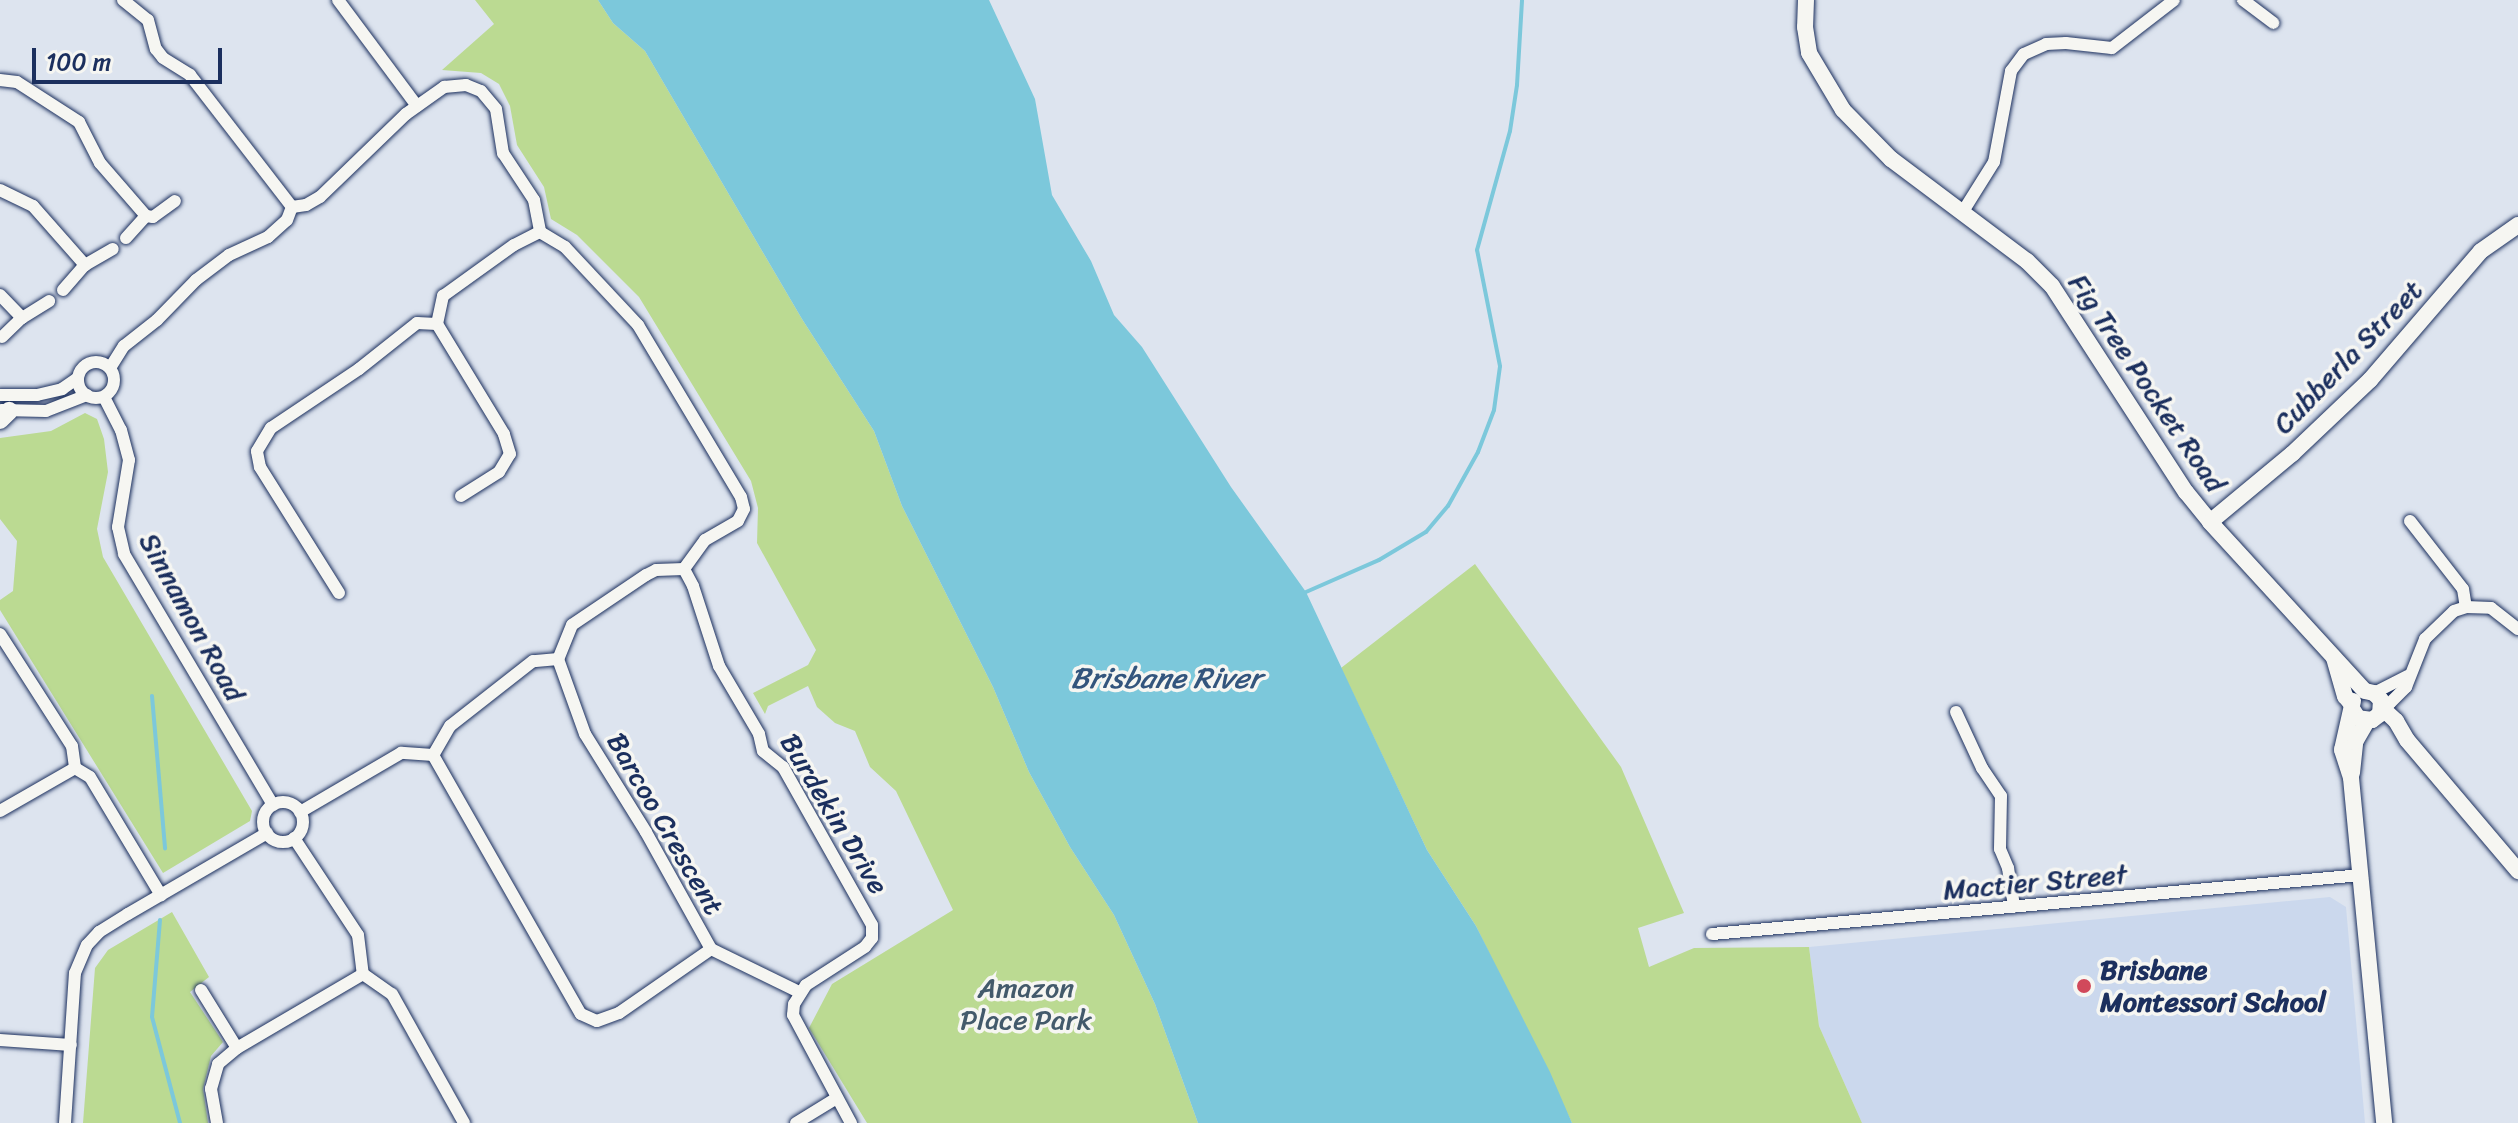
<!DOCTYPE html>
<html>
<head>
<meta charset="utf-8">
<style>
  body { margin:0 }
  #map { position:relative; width:2518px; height:1123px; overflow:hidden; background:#dde4ef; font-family:Sriracha,sans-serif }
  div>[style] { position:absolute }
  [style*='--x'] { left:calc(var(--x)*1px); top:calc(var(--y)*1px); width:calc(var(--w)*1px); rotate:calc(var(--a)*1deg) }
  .built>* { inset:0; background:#cbd8ed }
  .green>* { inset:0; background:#bbda92 }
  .water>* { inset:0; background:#7cc8db }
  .stream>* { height:4px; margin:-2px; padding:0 2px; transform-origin:2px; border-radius:2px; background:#7cc8db }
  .roads { filter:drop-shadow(0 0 2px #1b2f5e) drop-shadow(0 0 2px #1b2f5e) }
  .minor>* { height:12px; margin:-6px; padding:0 6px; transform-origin:6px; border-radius:6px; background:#f6f6f2 }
  .minor>.ring { margin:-6px; padding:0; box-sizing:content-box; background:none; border:12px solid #f6f6f2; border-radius:50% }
  .tertiary>* { height:16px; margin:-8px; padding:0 8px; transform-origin:8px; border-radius:8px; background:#f6f6f2 }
  .secondary>* { height:18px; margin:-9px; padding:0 9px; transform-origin:9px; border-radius:9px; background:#f6f6f2 }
  .dots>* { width:22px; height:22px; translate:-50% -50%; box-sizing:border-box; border:4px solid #f6f6f2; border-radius:50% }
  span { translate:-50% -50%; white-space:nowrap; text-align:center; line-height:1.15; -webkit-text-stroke:7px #f6f6f2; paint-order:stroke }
  .street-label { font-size:28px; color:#1b2f5e }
  .poi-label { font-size:28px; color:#1b2f5e; font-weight:700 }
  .left { translate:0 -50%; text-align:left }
  .park-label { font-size:28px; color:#435a6b }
  .water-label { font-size:30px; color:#33557d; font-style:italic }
  .scale { position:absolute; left:32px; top:48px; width:190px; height:36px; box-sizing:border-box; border:4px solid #1b2f5e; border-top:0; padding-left:10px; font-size:24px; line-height:28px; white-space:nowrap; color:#1b2f5e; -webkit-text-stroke:6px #f6f6f2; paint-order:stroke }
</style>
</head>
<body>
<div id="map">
  <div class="built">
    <i style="clip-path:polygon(2330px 897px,2346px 907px,2365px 1123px,1862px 1123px,1819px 1026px,1809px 947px)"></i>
  </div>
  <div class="green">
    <i style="clip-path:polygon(475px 0,598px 0,613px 23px,645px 51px,802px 319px,874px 431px,902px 506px,993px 687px,1029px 772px,1070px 847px,1114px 915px,1155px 1004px,1198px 1123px,867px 1123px,809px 1028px,832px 984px,953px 910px,896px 791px,870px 767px,855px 731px,835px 723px,817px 707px,808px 686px,768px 706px,765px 714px,753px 693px,808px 665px,816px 650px,757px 543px,758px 508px,751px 481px,639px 297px,577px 235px,551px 219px,544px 187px,517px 145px,510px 106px,499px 84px,481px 73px,442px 70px,494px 24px)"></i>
    <i style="clip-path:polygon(85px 413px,97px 419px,104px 439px,108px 472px,97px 529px,103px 557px,252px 811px,250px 821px,163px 873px,0 610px,0 600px,13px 591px,17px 541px,0 519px,0 438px,51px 431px)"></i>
    <i style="clip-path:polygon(1475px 564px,1621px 767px,1684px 913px,1638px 928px,1649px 967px,1694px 948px,1809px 947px,1819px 1026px,1862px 1123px,1572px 1123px,1476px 926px,1427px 850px,1341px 668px)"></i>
    <i style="clip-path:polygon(172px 912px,209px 977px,190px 992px,223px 1042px,211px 1056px,203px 1089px,208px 1123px,83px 1123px,95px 968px,108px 950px)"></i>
  </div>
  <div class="water">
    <i style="clip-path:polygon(598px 0,989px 0,1035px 99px,1052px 195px,1091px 261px,1114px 315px,1142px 347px,1231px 487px,1306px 592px,1427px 850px,1476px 926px,1550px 1072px,1572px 1123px,1198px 1123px,1155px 1004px,1114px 915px,1070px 847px,1029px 772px,993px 687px,902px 506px,874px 431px,802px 319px,645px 51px,613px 23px)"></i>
  </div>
  <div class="stream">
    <i style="--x:1306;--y:592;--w:80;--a:-23.7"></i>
    <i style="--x:1379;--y:560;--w:55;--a:-30.8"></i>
    <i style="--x:1426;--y:532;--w:34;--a:-50"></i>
    <i style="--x:1448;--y:506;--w:62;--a:-60.9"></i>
    <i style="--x:1478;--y:452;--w:45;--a:-69.1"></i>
    <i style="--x:1494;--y:410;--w:44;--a:-82.2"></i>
    <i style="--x:1500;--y:366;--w:118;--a:-101.2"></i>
    <i style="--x:1477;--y:250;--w:123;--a:-74.5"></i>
    <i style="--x:1510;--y:131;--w:47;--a:-81.3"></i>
    <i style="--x:1517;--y:85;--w:85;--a:-86.6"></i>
    <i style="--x:152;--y:696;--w:153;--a:85.1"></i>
    <i style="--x:160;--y:920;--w:97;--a:94.7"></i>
    <i style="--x:152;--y:1017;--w:110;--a:75.2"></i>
  </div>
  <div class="roads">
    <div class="minor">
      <i style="--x:123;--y:0;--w:32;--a:39"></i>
      <i style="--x:148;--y:20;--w:30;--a:75"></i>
      <i style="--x:156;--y:49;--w:11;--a:52"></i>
      <i style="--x:163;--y:58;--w:32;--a:32"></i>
      <i style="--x:190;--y:75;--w:167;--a:52.3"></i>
      <i style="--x:338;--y:0;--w:132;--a:53.3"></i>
      <i style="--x:2243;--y:0;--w:38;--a:37"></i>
      <i style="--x:0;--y:80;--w:17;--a:7"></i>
      <i style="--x:17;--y:82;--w:74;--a:32.8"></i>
      <i style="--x:79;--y:122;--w:46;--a:62.9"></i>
      <i style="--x:100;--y:163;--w:70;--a:49"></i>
      <i style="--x:0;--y:190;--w:37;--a:26"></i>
      <i style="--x:33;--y:206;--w:79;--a:48.6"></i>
      <i style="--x:1962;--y:213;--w:60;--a:-57.9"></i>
      <i style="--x:1994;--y:162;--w:93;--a:-79.4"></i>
      <i style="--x:2011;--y:71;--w:21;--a:-53"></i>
      <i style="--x:2024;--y:54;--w:24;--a:-24"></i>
      <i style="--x:2046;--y:44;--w:20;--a:-3"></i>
      <i style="--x:2066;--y:43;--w:46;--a:6.2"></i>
      <i style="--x:2112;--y:48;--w:78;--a:-37.7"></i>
      <i style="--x:126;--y:238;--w:30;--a:-48"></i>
      <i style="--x:146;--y:216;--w:7;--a:8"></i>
      <i style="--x:153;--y:217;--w:27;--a:-36"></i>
      <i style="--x:63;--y:290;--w:33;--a:-49"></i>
      <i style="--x:85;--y:265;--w:32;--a:-30"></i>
      <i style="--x:0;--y:295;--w:32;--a:46"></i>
      <i style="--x:2;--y:337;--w:28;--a:-44"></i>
      <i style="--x:22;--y:318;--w:32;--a:-32"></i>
      <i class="ring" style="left:78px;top:362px;width:24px;height:24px"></i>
      <i style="--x:110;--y:368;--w:26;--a:-58"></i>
      <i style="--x:124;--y:346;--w:42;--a:-38.2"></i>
      <i style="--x:157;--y:320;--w:56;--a:-45.7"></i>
      <i style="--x:196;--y:280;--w:41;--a:-37.1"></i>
      <i style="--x:229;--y:255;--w:43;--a:-24.8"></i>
      <i style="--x:268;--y:237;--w:25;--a:-42"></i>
      <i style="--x:287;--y:220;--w:14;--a:-69"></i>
      <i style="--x:292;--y:207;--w:14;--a:-8"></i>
      <i style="--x:306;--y:205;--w:16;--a:-30"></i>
      <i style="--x:320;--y:197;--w:120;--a:-44"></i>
      <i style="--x:406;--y:114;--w:47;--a:-35.4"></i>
      <i style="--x:444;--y:87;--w:22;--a:-5"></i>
      <i style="--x:466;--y:85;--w:16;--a:22"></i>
      <i style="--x:481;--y:91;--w:23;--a:50"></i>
      <i style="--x:496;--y:109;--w:45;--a:81"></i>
      <i style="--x:503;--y:153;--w:56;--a:56.6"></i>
      <i style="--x:534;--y:200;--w:33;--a:79"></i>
      <i style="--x:540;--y:232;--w:29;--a:31"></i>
      <i style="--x:565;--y:247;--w:107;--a:46.9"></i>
      <i style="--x:638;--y:325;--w:200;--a:59.1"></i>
      <i style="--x:741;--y:497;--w:12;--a:76"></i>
      <i style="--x:744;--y:509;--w:13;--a:117"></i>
      <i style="--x:738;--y:521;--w:38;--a:150"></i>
      <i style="--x:705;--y:540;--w:36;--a:126"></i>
      <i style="--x:684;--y:569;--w:28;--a:178"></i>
      <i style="--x:656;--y:570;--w:11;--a:153"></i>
      <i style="--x:646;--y:575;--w:89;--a:146"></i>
      <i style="--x:572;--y:625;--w:37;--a:112"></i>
      <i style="--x:558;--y:659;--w:25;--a:175"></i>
      <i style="--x:533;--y:661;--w:105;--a:141.9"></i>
      <i style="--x:450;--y:726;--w:34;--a:120"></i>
      <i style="--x:433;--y:755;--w:32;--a:-176"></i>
      <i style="--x:401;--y:753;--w:117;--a:149.7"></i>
      <i style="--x:0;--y:395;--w:37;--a:0"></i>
      <i style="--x:37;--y:395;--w:26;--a:-13"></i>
      <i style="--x:62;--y:389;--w:19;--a:-35"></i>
      <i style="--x:104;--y:397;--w:37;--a:63"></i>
      <i style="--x:121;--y:430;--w:31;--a:75"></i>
      <i style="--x:129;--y:460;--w:68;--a:99.3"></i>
      <i style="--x:118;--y:527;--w:28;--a:77"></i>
      <i style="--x:124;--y:554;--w:292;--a:59.3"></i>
      <i style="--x:1;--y:410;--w:45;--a:1.3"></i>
      <i style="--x:46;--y:411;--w:44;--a:-21.3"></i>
      <i style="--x:461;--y:496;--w:45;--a:-32.3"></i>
      <i style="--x:499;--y:472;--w:21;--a:-59"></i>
      <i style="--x:510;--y:454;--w:21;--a:-107"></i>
      <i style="--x:504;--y:434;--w:129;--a:-121.3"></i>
      <i style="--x:437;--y:324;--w:29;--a:-78"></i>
      <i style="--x:443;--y:296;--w:87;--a:-35.7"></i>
      <i style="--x:514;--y:245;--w:29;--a:-27"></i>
      <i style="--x:2410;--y:521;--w:86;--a:52.1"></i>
      <i style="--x:2463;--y:589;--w:18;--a:81"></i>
      <i style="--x:684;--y:569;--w:19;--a:62"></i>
      <i style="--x:693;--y:586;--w:84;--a:72"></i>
      <i style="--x:719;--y:666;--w:79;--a:59.5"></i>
      <i style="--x:759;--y:734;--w:17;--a:77"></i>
      <i style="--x:763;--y:751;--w:26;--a:39"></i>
      <i style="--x:783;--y:767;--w:181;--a:60.6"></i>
      <i style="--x:872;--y:925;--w:13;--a:90"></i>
      <i style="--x:872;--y:938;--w:11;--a:128"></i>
      <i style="--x:865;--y:947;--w:70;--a:147.2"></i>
      <i style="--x:806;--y:985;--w:22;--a:122"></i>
      <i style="--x:794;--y:1004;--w:11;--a:95"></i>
      <i style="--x:793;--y:1015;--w:123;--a:61.8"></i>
      <i style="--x:339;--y:593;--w:149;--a:-122.1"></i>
      <i style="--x:260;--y:467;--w:16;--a:-101"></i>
      <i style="--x:257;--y:451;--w:27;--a:-59"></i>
      <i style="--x:271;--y:428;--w:106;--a:-33.8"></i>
      <i style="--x:359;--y:369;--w:74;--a:-38.4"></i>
      <i style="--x:417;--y:323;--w:20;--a:3"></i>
      <i style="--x:0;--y:634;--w:133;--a:57.3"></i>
      <i style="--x:72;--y:746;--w:22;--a:82"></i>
      <i style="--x:75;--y:768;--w:17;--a:31"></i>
      <i style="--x:90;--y:777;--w:138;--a:59"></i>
      <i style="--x:2374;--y:693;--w:38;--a:-27"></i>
      <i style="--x:2382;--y:705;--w:8;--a:-14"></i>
      <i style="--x:2390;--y:703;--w:23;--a:-45"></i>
      <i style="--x:2406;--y:687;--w:52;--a:-68.4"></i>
      <i style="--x:2425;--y:639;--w:40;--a:-44"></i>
      <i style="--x:2454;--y:611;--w:13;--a:-18"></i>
      <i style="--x:2466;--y:607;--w:25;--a:2"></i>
      <i style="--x:2491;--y:608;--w:34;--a:38"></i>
      <i style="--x:1956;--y:712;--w:62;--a:65.1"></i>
      <i style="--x:1982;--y:768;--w:34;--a:56"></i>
      <i style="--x:2001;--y:796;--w:53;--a:91.1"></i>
      <i style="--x:2000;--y:849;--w:21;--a:67"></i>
      <i style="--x:2008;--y:868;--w:39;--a:81"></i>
      <i style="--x:433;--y:755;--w:298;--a:60.3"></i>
      <i style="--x:581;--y:1014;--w:17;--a:24"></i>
      <i style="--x:597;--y:1021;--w:23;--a:-20"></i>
      <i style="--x:619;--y:1013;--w:112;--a:-34.8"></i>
      <i style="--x:711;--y:949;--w:134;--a:-119.1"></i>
      <i style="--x:646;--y:832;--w:115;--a:-121.9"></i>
      <i style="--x:585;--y:734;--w:80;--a:-109.8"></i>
      <i class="ring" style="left:263px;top:802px;width:28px;height:28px"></i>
      <i style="--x:0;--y:811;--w:86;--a:-29.8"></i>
      <i style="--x:294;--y:838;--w:116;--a:56.6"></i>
      <i style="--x:358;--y:935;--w:39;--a:83"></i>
      <i style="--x:363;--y:974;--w:35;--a:35"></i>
      <i style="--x:392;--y:994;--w:148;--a:60.8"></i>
      <i style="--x:1712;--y:934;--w:653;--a:-5.19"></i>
      <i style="--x:711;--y:949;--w:98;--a:26"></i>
      <i style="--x:201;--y:990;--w:68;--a:58.2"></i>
      <i style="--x:0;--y:1040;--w:71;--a:4"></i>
      <i style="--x:65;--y:1123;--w:150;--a:-86.2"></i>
      <i style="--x:75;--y:973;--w:30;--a:-67"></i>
      <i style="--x:87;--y:945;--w:18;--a:-47"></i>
      <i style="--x:99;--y:932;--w:34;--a:-32"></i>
      <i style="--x:128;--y:914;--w:161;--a:-30.2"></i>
      <i style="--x:217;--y:1123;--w:35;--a:-100"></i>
      <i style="--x:211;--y:1089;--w:26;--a:-74"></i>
      <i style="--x:218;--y:1064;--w:25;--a:-40"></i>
      <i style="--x:237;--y:1048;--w:146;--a:-30.4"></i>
      <i style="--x:796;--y:1123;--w:48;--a:-31.4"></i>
    </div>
    <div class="tertiary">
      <i style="--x:1806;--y:0;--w:27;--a:92"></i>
      <i style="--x:1805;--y:27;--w:26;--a:81"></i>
      <i style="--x:1809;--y:53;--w:66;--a:59.2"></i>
      <i style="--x:1843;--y:110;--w:69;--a:45.6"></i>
      <i style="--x:1891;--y:159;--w:170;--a:36.9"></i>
      <i style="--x:2027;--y:261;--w:35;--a:45"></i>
      <i style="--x:2052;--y:286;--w:246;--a:57"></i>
      <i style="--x:2186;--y:492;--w:38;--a:51"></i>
      <i style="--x:2210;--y:522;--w:229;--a:47.5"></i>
      <i style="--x:2365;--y:691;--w:9;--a:13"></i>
      <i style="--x:2374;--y:693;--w:10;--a:45"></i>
      <i style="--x:2381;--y:700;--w:14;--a:94"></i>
      <i style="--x:2380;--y:714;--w:10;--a:143"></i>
      <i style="--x:2372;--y:720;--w:14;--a:-172"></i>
      <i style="--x:2358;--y:718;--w:9;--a:-122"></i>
      <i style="--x:2210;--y:522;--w:107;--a:-39.7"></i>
      <i style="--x:2292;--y:454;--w:108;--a:-43.5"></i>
      <i style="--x:2370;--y:380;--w:170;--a:-49.3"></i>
      <i style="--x:2481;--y:251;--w:45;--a:-35.1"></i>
      <i style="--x:2334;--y:658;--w:40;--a:74"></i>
      <i style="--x:2345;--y:696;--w:11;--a:52"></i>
      <i style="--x:2353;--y:701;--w:50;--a:102.7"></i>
      <i style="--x:2342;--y:750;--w:29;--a:72"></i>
      <i style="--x:2351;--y:778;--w:347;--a:84.5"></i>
      <i style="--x:2382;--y:708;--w:19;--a:43"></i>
      <i style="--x:2396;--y:721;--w:22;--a:60"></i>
      <i style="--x:2407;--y:740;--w:172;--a:49.7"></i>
      <i style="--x:2352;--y:773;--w:31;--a:-84"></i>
      <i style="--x:2355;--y:742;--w:24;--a:-60"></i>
    </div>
    <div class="secondary">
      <i style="--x:0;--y:420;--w:13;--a:-45"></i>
    </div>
  </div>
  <div class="dots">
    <i style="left:2084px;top:986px;background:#d1495b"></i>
  </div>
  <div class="street-label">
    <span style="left:2348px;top:357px;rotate:-46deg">Cubberla Street</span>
    <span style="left:2147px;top:383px;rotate:56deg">Fig Tree Pocket Road</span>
    <span style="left:192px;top:617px;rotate:61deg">Sinnamon Road</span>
    <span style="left:834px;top:814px;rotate:59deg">Burdekin Drive</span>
    <span style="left:665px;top:824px;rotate:60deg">Barcoo Crescent</span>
    <span style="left:2035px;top:882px;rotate:-5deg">Mactier Street</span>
  </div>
  <div class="poi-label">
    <span class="left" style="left:2100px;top:986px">Brisbane<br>Montessori School</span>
  </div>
  <div class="park-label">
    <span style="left:1026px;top:1004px">Amazon<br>Place Park</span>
  </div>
  <div class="water-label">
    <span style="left:1166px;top:678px">Brisbane River</span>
  </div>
  <div class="scale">100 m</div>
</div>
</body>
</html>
